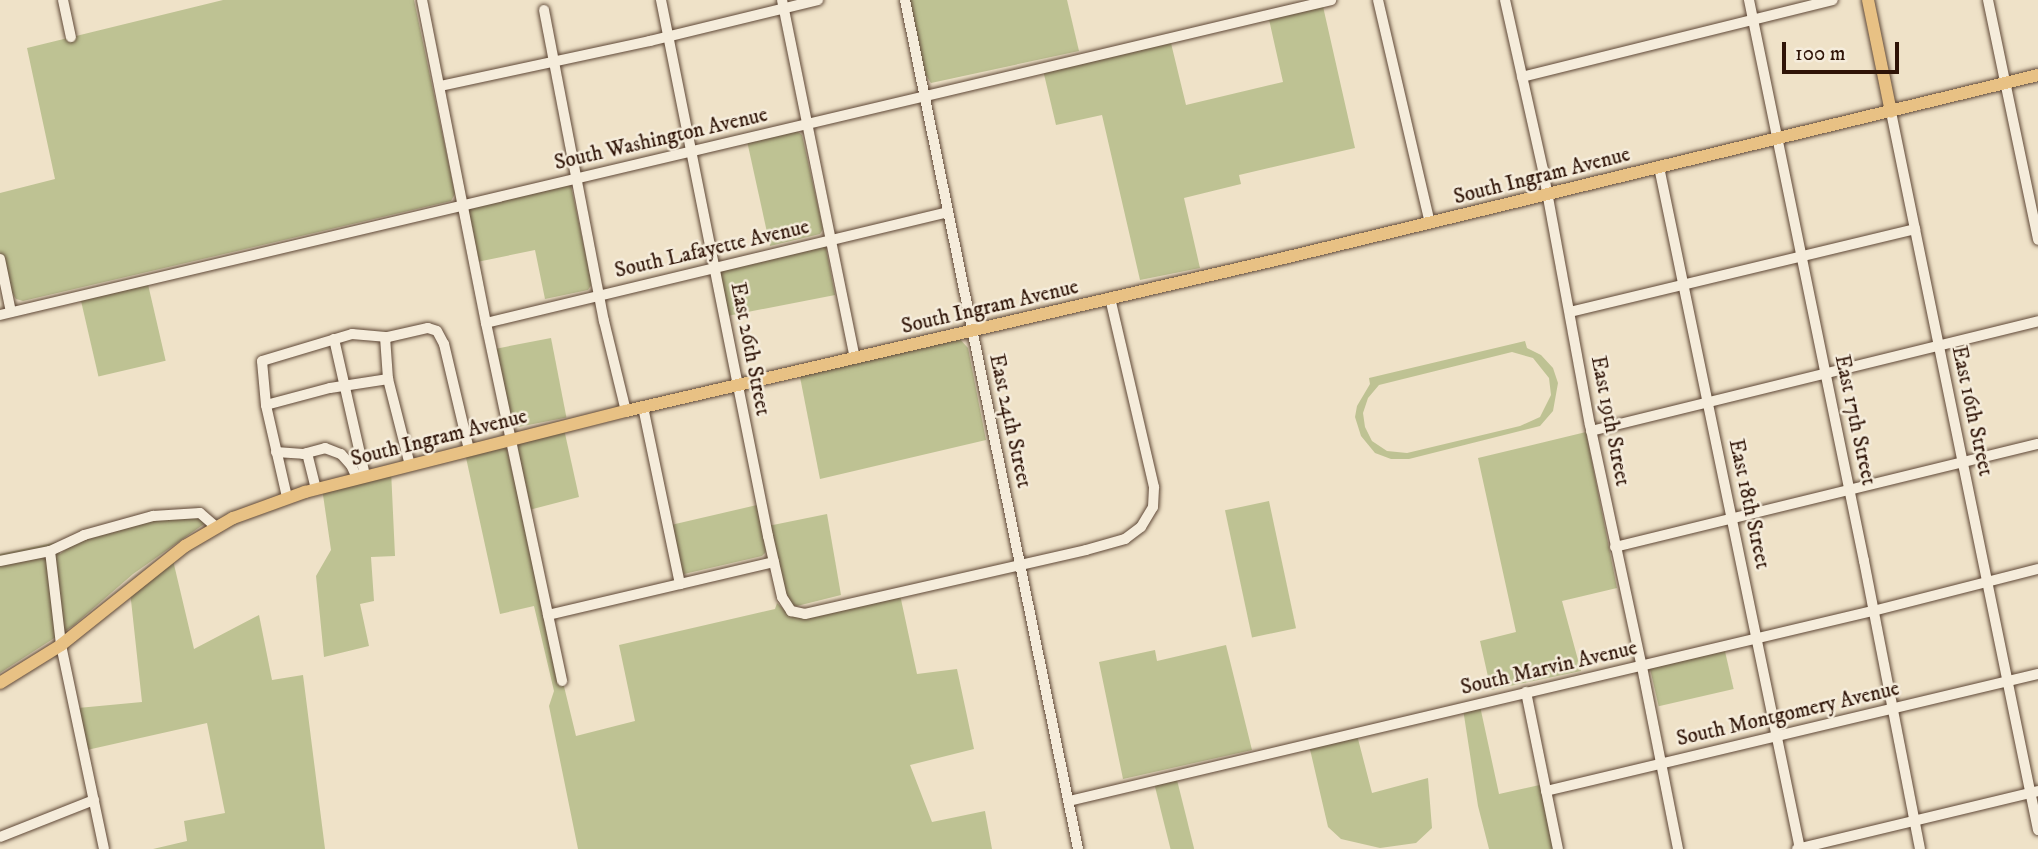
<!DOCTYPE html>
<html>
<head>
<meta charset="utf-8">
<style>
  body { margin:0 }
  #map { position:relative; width:2038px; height:849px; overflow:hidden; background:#efe2c8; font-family:"IM FELL DW Pica",serif }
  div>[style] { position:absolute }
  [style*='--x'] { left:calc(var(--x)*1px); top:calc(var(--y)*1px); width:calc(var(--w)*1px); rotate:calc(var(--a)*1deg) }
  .green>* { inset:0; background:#bec293; transform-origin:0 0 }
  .roads { filter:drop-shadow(0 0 2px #5f4837) drop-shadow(0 0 2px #5f4837) }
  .minor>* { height:10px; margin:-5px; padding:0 5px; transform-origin:5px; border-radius:5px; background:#f5ecdb }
  .major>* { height:12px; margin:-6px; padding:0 6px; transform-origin:6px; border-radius:6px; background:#e8c184 }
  span { translate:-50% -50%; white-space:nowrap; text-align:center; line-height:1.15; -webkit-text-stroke:5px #f5ecdb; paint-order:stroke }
  .street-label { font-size:21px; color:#2f1407 }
  .scale { position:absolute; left:1782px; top:42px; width:117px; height:32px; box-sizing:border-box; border:4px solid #2f1407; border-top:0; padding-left:9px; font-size:21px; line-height:24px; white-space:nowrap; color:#2f1407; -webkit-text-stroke:5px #f5ecdb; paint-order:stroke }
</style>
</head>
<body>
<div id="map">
  <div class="green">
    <i style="clip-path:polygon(223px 0,414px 0,455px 194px,451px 201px,23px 301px,16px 299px,8px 287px,0 252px,0 193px,55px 179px,27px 48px)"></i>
    <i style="clip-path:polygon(909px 0,1067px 0,1079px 51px,931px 83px,923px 71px)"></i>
    <i style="clip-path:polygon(1322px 2px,1355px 148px,1239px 175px,1241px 184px,1184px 198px,1200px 268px,1140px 280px,1102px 115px,1056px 125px,1043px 70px,1170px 39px,1186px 105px,1283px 82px,1268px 15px)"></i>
    <i style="clip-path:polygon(797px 131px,802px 135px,823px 229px,820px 234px,770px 246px,747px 141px)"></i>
    <i style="clip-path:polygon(567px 182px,571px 186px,592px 284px,588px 290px,545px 299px,535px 250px,477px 262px,467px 209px)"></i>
    <i style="left:825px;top:243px;width:53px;height:110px;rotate:79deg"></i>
    <i style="left:147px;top:280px;width:83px;height:69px;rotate:77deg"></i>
    <i style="clip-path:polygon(958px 337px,968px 348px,986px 440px,820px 479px,799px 372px)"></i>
    <i style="left:551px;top:338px;width:81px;height:57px;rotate:79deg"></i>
    <i style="clip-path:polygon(evenodd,1525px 341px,1527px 348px,1541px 355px,1553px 368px,1558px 383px,1553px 411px,1540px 426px,1409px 459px,1391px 459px,1375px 453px,1361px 436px,1355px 417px,1357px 406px,1370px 384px,1369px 378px,1525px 341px,1512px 352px,1533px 358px,1549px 378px,1551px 395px,1540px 417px,1520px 426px,1407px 453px,1387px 451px,1372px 441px,1365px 427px,1363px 413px,1368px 398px,1379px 385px,1512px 352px)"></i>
    <i style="clip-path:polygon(564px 429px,579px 497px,529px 510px,516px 445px,520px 439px)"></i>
    <i style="clip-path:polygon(1586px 432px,1617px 588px,1562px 601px,1581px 671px,1491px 690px,1480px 641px,1516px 632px,1478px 458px)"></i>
    <i style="clip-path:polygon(506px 446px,576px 736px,635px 721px,619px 645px,775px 609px,777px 603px,788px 613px,899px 590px,917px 674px,957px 669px,974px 749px,910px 765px,932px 822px,985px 811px,992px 849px,578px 849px,549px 706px,554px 691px,534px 606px,500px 614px,465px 453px)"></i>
    <i style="clip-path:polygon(391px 470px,395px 556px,371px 557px,374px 601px,360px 604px,369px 646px,324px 657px,316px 576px,331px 550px,322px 488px)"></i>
    <i style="left:1269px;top:501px;width:130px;height:45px;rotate:78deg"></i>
    <i style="clip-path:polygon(757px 505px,766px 552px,762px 556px,684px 574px,680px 571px,671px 525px)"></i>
    <i style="clip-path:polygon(187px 512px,202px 517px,204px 524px,133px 574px,73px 626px,0 673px,0 554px,57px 542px,60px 554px,81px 538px)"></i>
    <i style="clip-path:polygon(827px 514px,841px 595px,797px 606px,788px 605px,768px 526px)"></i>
    <i style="clip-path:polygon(172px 556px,194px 649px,259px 615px,272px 680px,303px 675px,325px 849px,153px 849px,187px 841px,184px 821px,225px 813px,207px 723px,87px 750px,78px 708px,142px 702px,130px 591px)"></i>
    <i style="clip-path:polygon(1226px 645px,1252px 750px,1123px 779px,1099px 662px,1155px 650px,1157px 661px)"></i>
    <i style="left:1724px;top:647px;width:43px;height:77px;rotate:77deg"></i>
    <i style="clip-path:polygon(1480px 706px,1499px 794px,1544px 784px,1556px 849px,1489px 849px,1478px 806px,1463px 709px)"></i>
    <i style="clip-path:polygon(1357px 735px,1372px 793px,1428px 778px,1432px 828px,1416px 843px,1380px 848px,1341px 839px,1328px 827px,1309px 745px)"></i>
    <i style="left:1176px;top:776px;width:75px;height:23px;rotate:76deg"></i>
  </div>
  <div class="roads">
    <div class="minor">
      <i style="--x:63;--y:0;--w:38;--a:78"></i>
      <i style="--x:422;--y:0;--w:329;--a:78.8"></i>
      <i style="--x:486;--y:323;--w:366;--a:78"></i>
      <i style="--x:661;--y:0;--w:547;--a:78.71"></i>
      <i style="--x:768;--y:536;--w:63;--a:77.1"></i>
      <i style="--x:782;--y:597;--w:17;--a:57"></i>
      <i style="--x:791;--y:611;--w:14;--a:12"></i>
      <i style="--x:805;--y:614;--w:288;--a:-12.8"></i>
      <i style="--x:1086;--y:550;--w:41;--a:-15.8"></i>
      <i style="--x:1125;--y:539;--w:20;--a:-37"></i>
      <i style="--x:1141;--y:527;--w:23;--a:-59"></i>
      <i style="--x:1153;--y:507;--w:20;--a:-87"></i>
      <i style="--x:1154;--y:487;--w:194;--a:-103.1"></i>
      <i style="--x:782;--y:0;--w:366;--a:78.5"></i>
      <i style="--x:905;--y:0;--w:866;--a:78.48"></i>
      <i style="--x:1378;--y:0;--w:229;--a:76.9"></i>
      <i style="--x:1505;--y:0;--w:174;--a:77.4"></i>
      <i style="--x:1543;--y:170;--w:259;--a:79.6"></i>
      <i style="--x:1590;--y:425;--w:248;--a:77.9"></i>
      <i style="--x:1642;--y:667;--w:186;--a:78.8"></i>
      <i style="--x:1749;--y:0;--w:573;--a:78.42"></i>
      <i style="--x:1864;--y:561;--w:293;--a:79"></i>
      <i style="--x:1988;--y:0;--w:245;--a:78.2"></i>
      <i style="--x:544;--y:10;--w:317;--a:79.1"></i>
      <i style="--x:604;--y:321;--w:93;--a:76.3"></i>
      <i style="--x:1522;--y:77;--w:320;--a:-13.9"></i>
      <i style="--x:440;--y:86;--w:215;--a:-12.1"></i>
      <i style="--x:650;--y:41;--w:173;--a:-13.7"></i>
      <i style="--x:1891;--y:112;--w:733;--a:78.43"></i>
      <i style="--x:1659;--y:167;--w:696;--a:78.32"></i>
      <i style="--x:0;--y:259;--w:54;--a:78.3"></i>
      <i style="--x:1570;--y:312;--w:355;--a:-13.5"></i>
      <i style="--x:0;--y:315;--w:1368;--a:-13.31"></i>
      <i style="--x:486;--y:323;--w:475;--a:-13.5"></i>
      <i style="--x:385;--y:337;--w:42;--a:85.9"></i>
      <i style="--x:388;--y:379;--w:89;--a:75.7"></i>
      <i style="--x:334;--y:339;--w:140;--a:77.2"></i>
      <i style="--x:266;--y:405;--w:66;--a:-14.9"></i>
      <i style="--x:330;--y:388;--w:59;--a:-8.8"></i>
      <i style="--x:643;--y:407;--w:181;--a:78.2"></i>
      <i style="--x:1591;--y:431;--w:460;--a:-13.8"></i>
      <i style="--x:276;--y:452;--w:27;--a:4"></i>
      <i style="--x:303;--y:454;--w:23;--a:-15"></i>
      <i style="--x:325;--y:448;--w:17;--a:21"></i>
      <i style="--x:341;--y:454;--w:15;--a:48"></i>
      <i style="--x:351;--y:465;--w:14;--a:65"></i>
      <i style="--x:307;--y:453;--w:37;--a:76"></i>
      <i style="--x:287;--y:497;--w:94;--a:-102.9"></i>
      <i style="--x:266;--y:405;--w:44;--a:-95.2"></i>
      <i style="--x:262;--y:361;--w:94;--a:-16.7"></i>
      <i style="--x:352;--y:334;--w:36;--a:5"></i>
      <i style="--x:388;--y:337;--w:41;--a:-12.7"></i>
      <i style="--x:428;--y:328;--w:9;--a:18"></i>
      <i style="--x:437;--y:331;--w:15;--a:62"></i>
      <i style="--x:444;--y:344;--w:109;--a:76.7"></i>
      <i style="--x:1615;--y:547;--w:435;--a:-13.7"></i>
      <i style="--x:50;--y:551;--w:95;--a:83.3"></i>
      <i style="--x:61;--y:645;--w:208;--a:78.1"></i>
      <i style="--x:0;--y:561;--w:51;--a:-11.3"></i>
      <i style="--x:50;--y:551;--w:38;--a:-25"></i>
      <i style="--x:84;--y:535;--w:72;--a:-15.4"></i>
      <i style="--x:153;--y:516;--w:47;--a:-3.7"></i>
      <i style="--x:200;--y:513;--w:21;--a:41"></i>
      <i style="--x:548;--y:615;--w:232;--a:-13.2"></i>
      <i style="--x:1526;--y:692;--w:160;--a:78.5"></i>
      <i style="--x:1546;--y:791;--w:506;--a:-13.38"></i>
      <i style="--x:1069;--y:801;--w:826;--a:-13.3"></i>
      <i style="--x:1873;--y:611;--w:170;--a:-14.3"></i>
      <i style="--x:0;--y:837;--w:101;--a:-21.5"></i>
      <i style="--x:1797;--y:849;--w:248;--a:-13.5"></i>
    </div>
    <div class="major">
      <i style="--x:1868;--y:0;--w:114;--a:78.4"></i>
      <i style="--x:0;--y:683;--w:72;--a:-31.9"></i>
      <i style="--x:61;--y:645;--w:159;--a:-38.6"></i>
      <i style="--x:185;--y:546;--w:56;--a:-30.3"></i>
      <i style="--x:233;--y:518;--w:77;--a:-19.9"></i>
      <i style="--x:305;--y:492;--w:331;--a:-14.2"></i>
      <i style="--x:626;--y:411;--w:676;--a:-13.09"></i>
      <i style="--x:1284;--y:258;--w:776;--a:-13.64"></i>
    </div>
  </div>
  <div class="street-label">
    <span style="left:661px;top:139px;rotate:-13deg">South Washington Avenue</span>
    <span style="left:1542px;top:176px;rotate:-14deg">South Ingram Avenue</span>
    <span style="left:712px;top:249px;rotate:-13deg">South Lafayette Avenue</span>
    <span style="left:990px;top:307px;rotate:-13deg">South Ingram Avenue</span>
    <span style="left:750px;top:349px;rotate:79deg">East 26th Street</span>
    <span style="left:1972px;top:411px;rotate:78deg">East 16th Street</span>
    <span style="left:1855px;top:420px;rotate:78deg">East 17th Street</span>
    <span style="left:1010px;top:421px;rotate:78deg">East 24th Street</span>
    <span style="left:1610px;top:421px;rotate:79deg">East 19th Street</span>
    <span style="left:439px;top:438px;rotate:-14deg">South Ingram Avenue</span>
    <span style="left:1749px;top:504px;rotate:78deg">East 18th Street</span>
    <span style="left:1549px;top:668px;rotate:-13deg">South Marvin Avenue</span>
    <span style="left:1788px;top:714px;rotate:-13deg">South Montgomery Avenue</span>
  </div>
  <div class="scale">100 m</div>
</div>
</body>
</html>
